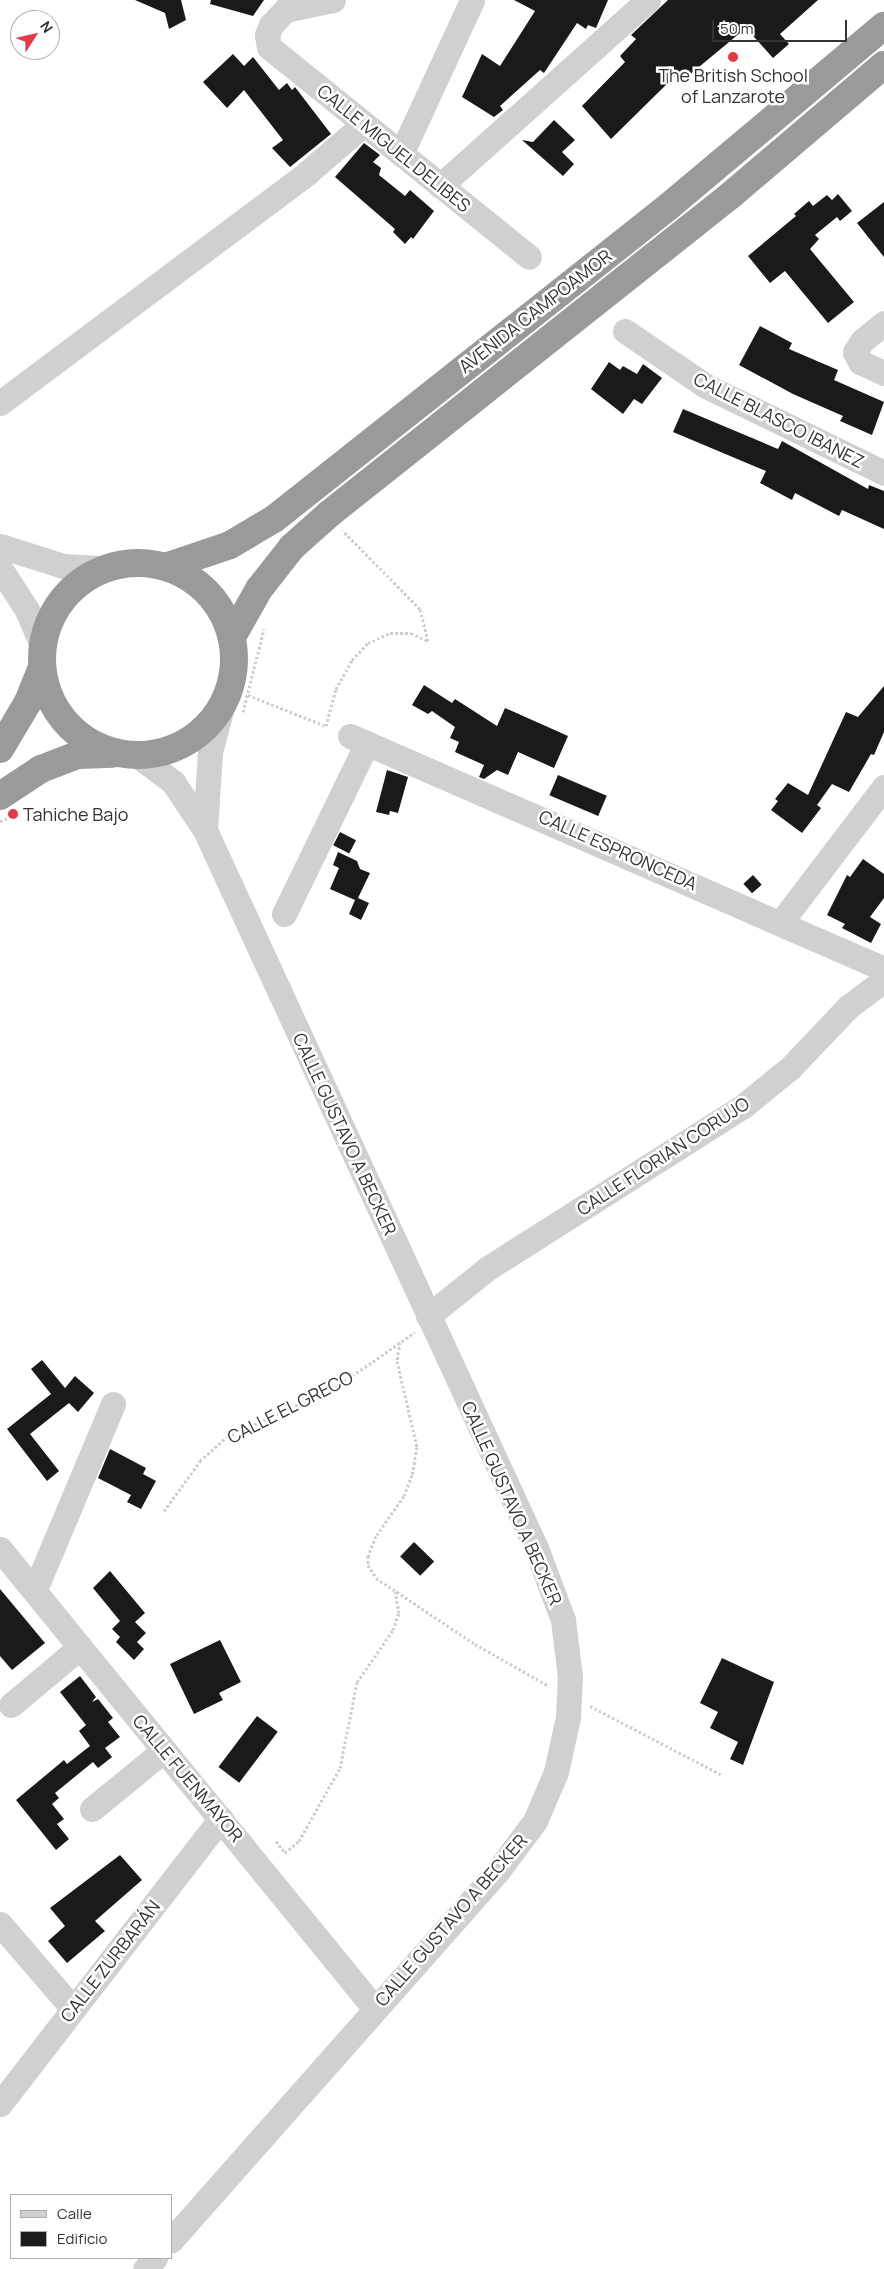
<!DOCTYPE html>
<html>
<head>
<meta charset="utf-8">
<style>
  body { margin:0 }
  #map { position:relative; width:884px; height:2269px; overflow:hidden; background:#fff; font-family:Manrope,sans-serif }
  div>[style] { position:absolute }
  [style*='--x'] { left:calc(var(--x)*1px); top:calc(var(--y)*1px); width:calc(var(--w)*1px); rotate:calc(var(--a)*1deg) }
  .building>* { inset:0; background:#1a1a1a; transform-origin:0 0 }
  .path>* { height:3px; margin-top:-1.5px; transform-origin:0; background:repeating-linear-gradient(90deg,#cdcdcd 0 2.5px,transparent 0 5px) }
  .minor>* { height:25px; margin:-12.5px; padding:0 12.5px; transform-origin:12.5px; border-radius:12.5px; background:#d0d0d0 }
  .highway>* { height:28px; margin:-14px; padding:0 14px; transform-origin:14px; border-radius:14px; background:#9a9a9a }
  .highway>.ring { margin:-14px; padding:0; box-sizing:content-box; background:none; border:28px solid #9a9a9a; border-radius:50% }
  .dots>* { width:14px; height:14px; translate:-50% -50%; box-sizing:border-box; border:2px solid #fff; border-radius:50% }
  span { translate:-50% -50%; white-space:nowrap; text-align:center; line-height:1.15; -webkit-text-stroke:5px #fff; paint-order:stroke }
  .poi-label { font-size:18px; color:#333 }
  .left { translate:0 -50%; text-align:left }
  .street-label { font-size:18px; color:#333 }
  .legend { position:absolute; left:10px; top:2194px; width:162px; height:65px; box-sizing:border-box; background:#fff; border:1px solid #adadad; margin:0; padding:6px 9px; list-style:none; font-size:15px; color:#333 }
  .legend li { display:flex; align-items:center; gap:10px; height:25px }
  .legend b { width:25px; border:1px solid #adadad }
  .north { position:absolute; left:10px; top:10px; width:50px; height:50px; box-sizing:border-box; background:#fff; border:1px solid #adadad; border-radius:50%; rotate:55deg; font-size:14px; font-weight:700; line-height:20px; text-align:center; color:#333 }
  .north::after { content:''; display:block; margin:auto; width:18px; height:22px; background:#e63946; clip-path:polygon(50% 0,100% 100%,50% 72%,0 100%) }
  .scale { position:absolute; left:712px; top:20px; width:135px; height:22px; box-sizing:border-box; border:2px solid #333; border-top:0; padding-left:6px; font-size:15px; line-height:18px; white-space:nowrap; color:#333; -webkit-text-stroke:4px #fff; paint-order:stroke }
</style>
</head>
<body>
<div id="map">
  <div class="building">
    <i style="clip-path:polygon(135px 0,181px 0,186px 20px,169px 29px,165px 13px)"></i>
    <i style="clip-path:polygon(211px 0,264px 0,253px 16px,210px 4px)"></i>
    <i style="clip-path:polygon(514px 0,608px 0,596px 28px,588px 25px,586px 29px,577px 23px,544px 73px,540px 70px,500px 106px,503px 110px,494px 117px,462px 97px,482px 54px,500px 66px,535px 11px)"></i>
    <i style="clip-path:polygon(668px 0,818px 0,780px 34px,789px 44px,773px 58px,746px 28px,682px 81px,676px 75px,611px 139px,582px 106px,625px 62px,620px 56px,636px 39px,631px 35px)"></i>
    <i style="clip-path:polygon(233px 54px,244px 66px,253px 57px,279px 90px,287px 83px,292px 90px,295px 87px,331px 134px,290px 167px,272px 148px,283px 140px,244px 90px,227px 108px,203px 82px)"></i>
    <i style="clip-path:polygon(554px 120px,575px 140px,562px 152px,574px 164px,563px 176px,522px 140px,533px 142px)"></i>
    <i style="clip-path:polygon(364px 143px,380px 155px,373px 162px,381px 168px,379px 175px,405px 196px,410px 190px,434px 211px,413px 239px,411px 237px,405px 244px,393px 232px,395px 229px,335px 177px)"></i>
    <i style="clip-path:polygon(838px 194px,852px 211px,840px 221px,837px 217px,815px 235px,819px 239px,810px 249px,854px 302px,828px 323px,785px 271px,770px 283px,748px 256px,796px 216px,794px 214px,809px 201px,813px 206px,827px 195px,832px 200px)"></i>
    <i style="clip-path:polygon(884px 202px,884px 257px,857px 223px)"></i>
    <i style="clip-path:polygon(760px 326px,792px 343px,789px 349px,838px 370px,834px 380px,884px 402px,872px 435px,840px 421px,843px 416px,793px 394px,739px 365px)"></i>
    <i style="clip-path:polygon(609px 362px,620px 370px,623px 366px,637px 374px,643px 364px,662px 378px,642px 404px,634px 399px,623px 414px,591px 389px)"></i>
    <i style="clip-path:polygon(683px 409px,778px 449px,782px 441px,868px 489px,869px 485px,884px 491px,884px 529px,842px 510px,839px 516px,795px 493px,792px 500px,760px 483px,766px 471px,673px 432px)"></i>
    <i style="clip-path:polygon(424px 685px,452px 703px,455px 699px,497px 726px,505px 708px,568px 736px,554px 768px,518px 752px,508px 775px,497px 770px,484px 779px,479px 777px,484px 765px,455px 752px,459px 742px,450px 738px,455px 727px,432px 711px,428px 714px,412px 705px)"></i>
    <i style="clip-path:polygon(884px 686px,884px 732px,874px 755px,871px 754px,849px 792px,832px 784px,817px 805px,821px 808px,802px 833px,771px 810px,778px 801px,775px 799px,788px 783px,808px 795px,846px 712px,858px 717px)"></i>
    <i style="clip-path:polygon(387px 770px,408px 777px,398px 813px,390px 811px,389px 815px,376px 812px)"></i>
    <i style="left:558px;top:775px;width:53px;height:22px;rotate:23deg"></i>
    <i style="left:340px;top:832px;width:18px;height:15px;rotate:27deg"></i>
    <i style="clip-path:polygon(338px 852px,357px 861px,360px 869px,370px 873px,358px 898px,369px 903px,361px 920px,349px 914px,355px 900px,330px 889px,339px 868px,333px 865px)"></i>
    <i style="clip-path:polygon(863px 859px,884px 874px,884px 898px,870px 917px,881px 924px,871px 943px,842px 928px,845px 924px,827px 915px,847px 875px,850px 877px)"></i>
    <i style="left:753px;top:875px;width:13px;height:13px;rotate:48deg"></i>
    <i style="clip-path:polygon(42px 1360px,65px 1388px,75px 1376px,94px 1393px,78px 1412px,69px 1403px,30px 1434px,59px 1471px,47px 1481px,7px 1429px,51px 1394px,31px 1369px)"></i>
    <i style="clip-path:polygon(110px 1449px,146px 1468px,143px 1474px,156px 1481px,141px 1509px,127px 1502px,131px 1495px,98px 1478px)"></i>
    <i style="left:414px;top:1542px;width:28px;height:20px;rotate:44deg"></i>
    <i style="clip-path:polygon(110px 1571px,145px 1613px,135px 1622px,146px 1633px,137px 1642px,144px 1649px,134px 1660px,116px 1642px,120px 1637px,112px 1629px,120px 1621px,93px 1588px)"></i>
    <i style="clip-path:polygon(0 1589px,45px 1643px,12px 1670px,0 1656px)"></i>
    <i style="clip-path:polygon(220px 1640px,241px 1682px,219px 1693px,223px 1700px,194px 1714px,170px 1664px)"></i>
    <i style="clip-path:polygon(722px 1658px,774px 1682px,743px 1765px,730px 1759px,738px 1742px,710px 1728px,718px 1712px,700px 1703px)"></i>
    <i style="clip-path:polygon(80px 1676px,96px 1697px,92px 1702px,98px 1699px,113px 1718px,108px 1722px,120px 1737px,105px 1748px,112px 1757px,98px 1768px,93px 1762px,55px 1793px,59px 1798px,52px 1804px,64px 1819px,57px 1824px,69px 1839px,56px 1850px,16px 1800px,64px 1760px,67px 1764px,90px 1746px,79px 1731px,86px 1725px,60px 1692px)"></i>
    <i style="left:257px;top:1716px;width:26px;height:64px;rotate:37deg"></i>
    <i style="clip-path:polygon(120px 1855px,142px 1880px,95px 1921px,105px 1931px,67px 1963px,48px 1941px,65px 1926px,50px 1908px)"></i>
  </div>
  <div class="path">
    <i style="--x:248;--y:695;--w:84;--a:21.7"></i>
    <i style="--x:243;--y:712;--w:86;--a:-75.8"></i>
    <i style="--x:326;--y:726;--w:38;--a:-75"></i>
    <i style="--x:336;--y:689;--w:33;--a:-61"></i>
    <i style="--x:352;--y:660;--w:23;--a:-47"></i>
    <i style="--x:368;--y:643;--w:24;--a:-24"></i>
    <i style="--x:390;--y:633;--w:21;--a:0"></i>
    <i style="--x:411;--y:633;--w:19;--a:25"></i>
    <i style="--x:428;--y:641;--w:33;--a:-104"></i>
    <i style="--x:420;--y:609;--w:111;--a:-134.6"></i>
    <i style="--x:0;--y:821;--w:9;--a:-21"></i>
    <i style="--x:400;--y:1342;--w:19;--a:99"></i>
    <i style="--x:397;--y:1361;--w:88;--a:76.9"></i>
    <i style="--x:417;--y:1447;--w:28;--a:100"></i>
    <i style="--x:412;--y:1475;--w:22;--a:111"></i>
    <i style="--x:404;--y:1496;--w:49;--a:125"></i>
    <i style="--x:376;--y:1536;--w:22;--a:112"></i>
    <i style="--x:368;--y:1556;--w:9;--a:90"></i>
    <i style="--x:368;--y:1565;--w:15;--a:58"></i>
    <i style="--x:376;--y:1578;--w:119;--a:33.7"></i>
    <i style="--x:475;--y:1644;--w:85;--a:29.6"></i>
    <i style="--x:164;--y:1511;--w:62;--a:-54.2"></i>
    <i style="--x:200;--y:1461;--w:36;--a:-42"></i>
    <i style="--x:227;--y:1437;--w:120;--a:-24.6"></i>
    <i style="--x:336;--y:1387;--w:96;--a:-34.8"></i>
    <i style="--x:590;--y:1706;--w:149;--a:27.6"></i>
    <i style="--x:276;--y:1841;--w:15;--a:53"></i>
    <i style="--x:285;--y:1853;--w:18;--a:-41"></i>
    <i style="--x:299;--y:1841;--w:84;--a:-60.7"></i>
    <i style="--x:340;--y:1768;--w:88;--a:-78.8"></i>
    <i style="--x:357;--y:1682;--w:63;--a:-55.3"></i>
    <i style="--x:393;--y:1630;--w:18;--a:-71"></i>
    <i style="--x:399;--y:1613;--w:22;--a:-100"></i>
  </div>
  <div class="minor">
    <i style="--x:333;--y:0;--w:49;--a:168.2"></i>
    <i style="--x:285;--y:10;--w:21;--a:133"></i>
    <i style="--x:271;--y:25;--w:11;--a:112"></i>
    <i style="--x:267;--y:35;--w:12;--a:81"></i>
    <i style="--x:269;--y:47;--w:334;--a:38.9"></i>
    <i style="--x:401;--y:154;--w:170;--a:-65.2"></i>
    <i style="--x:440;--y:186;--w:279;--a:-41.8"></i>
    <i style="--x:884;--y:323;--w:28;--a:141"></i>
    <i style="--x:862;--y:341;--w:13;--a:122"></i>
    <i style="--x:855;--y:352;--w:11;--a:63"></i>
    <i style="--x:860;--y:362;--w:26;--a:25"></i>
    <i style="--x:625;--y:331;--w:98;--a:34.2"></i>
    <i style="--x:706;--y:386;--w:198;--a:26"></i>
    <i style="--x:0;--y:403;--w:384;--a:-36.8"></i>
    <i style="--x:307;--y:173;--w:75;--a:-40.7"></i>
    <i style="--x:0;--y:546;--w:66;--a:17.6"></i>
    <i style="--x:63;--y:566;--w:38;--a:3"></i>
    <i style="--x:0;--y:568;--w:50;--a:57.3"></i>
    <i style="--x:27;--y:610;--w:36;--a:67"></i>
    <i style="--x:350;--y:736;--w:583;--a:23.57"></i>
    <i style="--x:138;--y:756;--w:44;--a:36.6"></i>
    <i style="--x:173;--y:782;--w:58;--a:56.3"></i>
    <i style="--x:205;--y:830;--w:791;--a:65.25"></i>
    <i style="--x:536;--y:1548;--w:77;--a:69.4"></i>
    <i style="--x:563;--y:1620;--w:57;--a:83"></i>
    <i style="--x:570;--y:1677;--w:40;--a:92.9"></i>
    <i style="--x:568;--y:1717;--w:56;--a:102.3"></i>
    <i style="--x:556;--y:1772;--w:53;--a:113.2"></i>
    <i style="--x:535;--y:1821;--w:64;--a:126.7"></i>
    <i style="--x:497;--y:1872;--w:492;--a:131.5"></i>
    <i style="--x:205;--y:830;--w:78;--a:-86.3"></i>
    <i style="--x:210;--y:752;--w:42;--a:-75"></i>
    <i style="--x:284;--y:914;--w:190;--a:-64.1"></i>
    <i style="--x:781;--y:922;--w:170;--a:-52.7"></i>
    <i style="--x:428;--y:1316;--w:77;--a:-38.7"></i>
    <i style="--x:488;--y:1268;--w:301;--a:-32.4"></i>
    <i style="--x:742;--y:1107;--w:62;--a:-39.1"></i>
    <i style="--x:790;--y:1068;--w:84;--a:-46.4"></i>
    <i style="--x:848;--y:1007;--w:45;--a:-36.9"></i>
    <i style="--x:0;--y:1549;--w:593;--a:50.81"></i>
    <i style="--x:32;--y:1587;--w:10;--a:-45"></i>
    <i style="--x:39;--y:1580;--w:191;--a:-67.2"></i>
    <i style="--x:11;--y:1705;--w:90;--a:-40"></i>
    <i style="--x:92;--y:1809;--w:93;--a:-39.3"></i>
    <i style="--x:0;--y:1924;--w:112;--a:49.3"></i>
    <i style="--x:0;--y:2104;--w:361;--a:-52.3"></i>
    <i style="--x:145;--y:2269;--w:15;--a:-48"></i>
  </div>
  <div class="highway">
    <i class="ring" style="left:42px;top:563px;width:164px;height:164px"></i>
    <i style="--x:168;--y:566;--w:65;--a:-18.7"></i>
    <i style="--x:230;--y:545;--w:51;--a:-30.6"></i>
    <i style="--x:274;--y:519;--w:503;--a:-38.37"></i>
    <i style="--x:668;--y:207;--w:282;--a:-40"></i>
    <i style="--x:232;--y:637;--w:55;--a:-60.6"></i>
    <i style="--x:259;--y:589;--w:53;--a:-51.8"></i>
    <i style="--x:292;--y:547;--w:50;--a:-41.7"></i>
    <i style="--x:329;--y:514;--w:513;--a:-38.43"></i>
    <i style="--x:731;--y:195;--w:201;--a:-40.4"></i>
    <i style="--x:0;--y:749;--w:55;--a:-59.2"></i>
    <i style="--x:28;--y:702;--w:35;--a:-68"></i>
    <i style="--x:0;--y:796;--w:49;--a:-33.4"></i>
    <i style="--x:41;--y:769;--w:40;--a:-21"></i>
    <i style="--x:78;--y:755;--w:35;--a:-2"></i>
  </div>
  <div class="dots">
    <i style="left:733px;top:57px;background:#e63946"></i>
    <i style="left:13px;top:814px;background:#e63946"></i>
  </div>
  <div class="poi-label">
    <span style="left:733px;top:86px">The British School<br>of Lanzarote</span>
    <span class="left" style="left:23px;top:814px">Tahiche Bajo</span>
  </div>
  <div class="street-label">
    <span style="left:394px;top:148px;rotate:39deg">CALLE MIGUEL DELIBES</span>
    <span style="left:535px;top:311px;rotate:-38deg">AVENIDA CAMPOAMOR</span>
    <span style="left:779px;top:420px;rotate:27deg">CALLE BLASCO IBANEZ</span>
    <span style="left:618px;top:850px;rotate:24deg">CALLE ESPRONCEDA</span>
    <span style="left:345px;top:1134px;rotate:65deg">CALLE GUSTAVO A BECKER</span>
    <span style="left:663px;top:1156px;rotate:-33deg">CALLE FLORIAN CORUJO</span>
    <span style="left:290px;top:1407px;rotate:-27deg">CALLE EL GRECO</span>
    <span style="left:512px;top:1503px;rotate:66deg">CALLE GUSTAVO A BECKER</span>
    <span style="left:188px;top:1778px;rotate:50deg">CALLE FUENMAYOR</span>
    <span style="left:451px;top:1920px;rotate:-49deg">CALLE GUSTAVO A BECKER</span>
    <span style="left:110px;top:1961px;rotate:-52deg">CALLE ZURBARÁN</span>
  </div>
  <ul class="legend">
  <li><b style="height:6px;background:#d0d0d0"></b>Calle</li>
  <li><b style="height:14px;background:#1a1a1a"></b>Edificio</li>
  </ul>
  <div class="north">N</div>
  <div class="scale">50 m</div>
</div>
</body>
</html>
